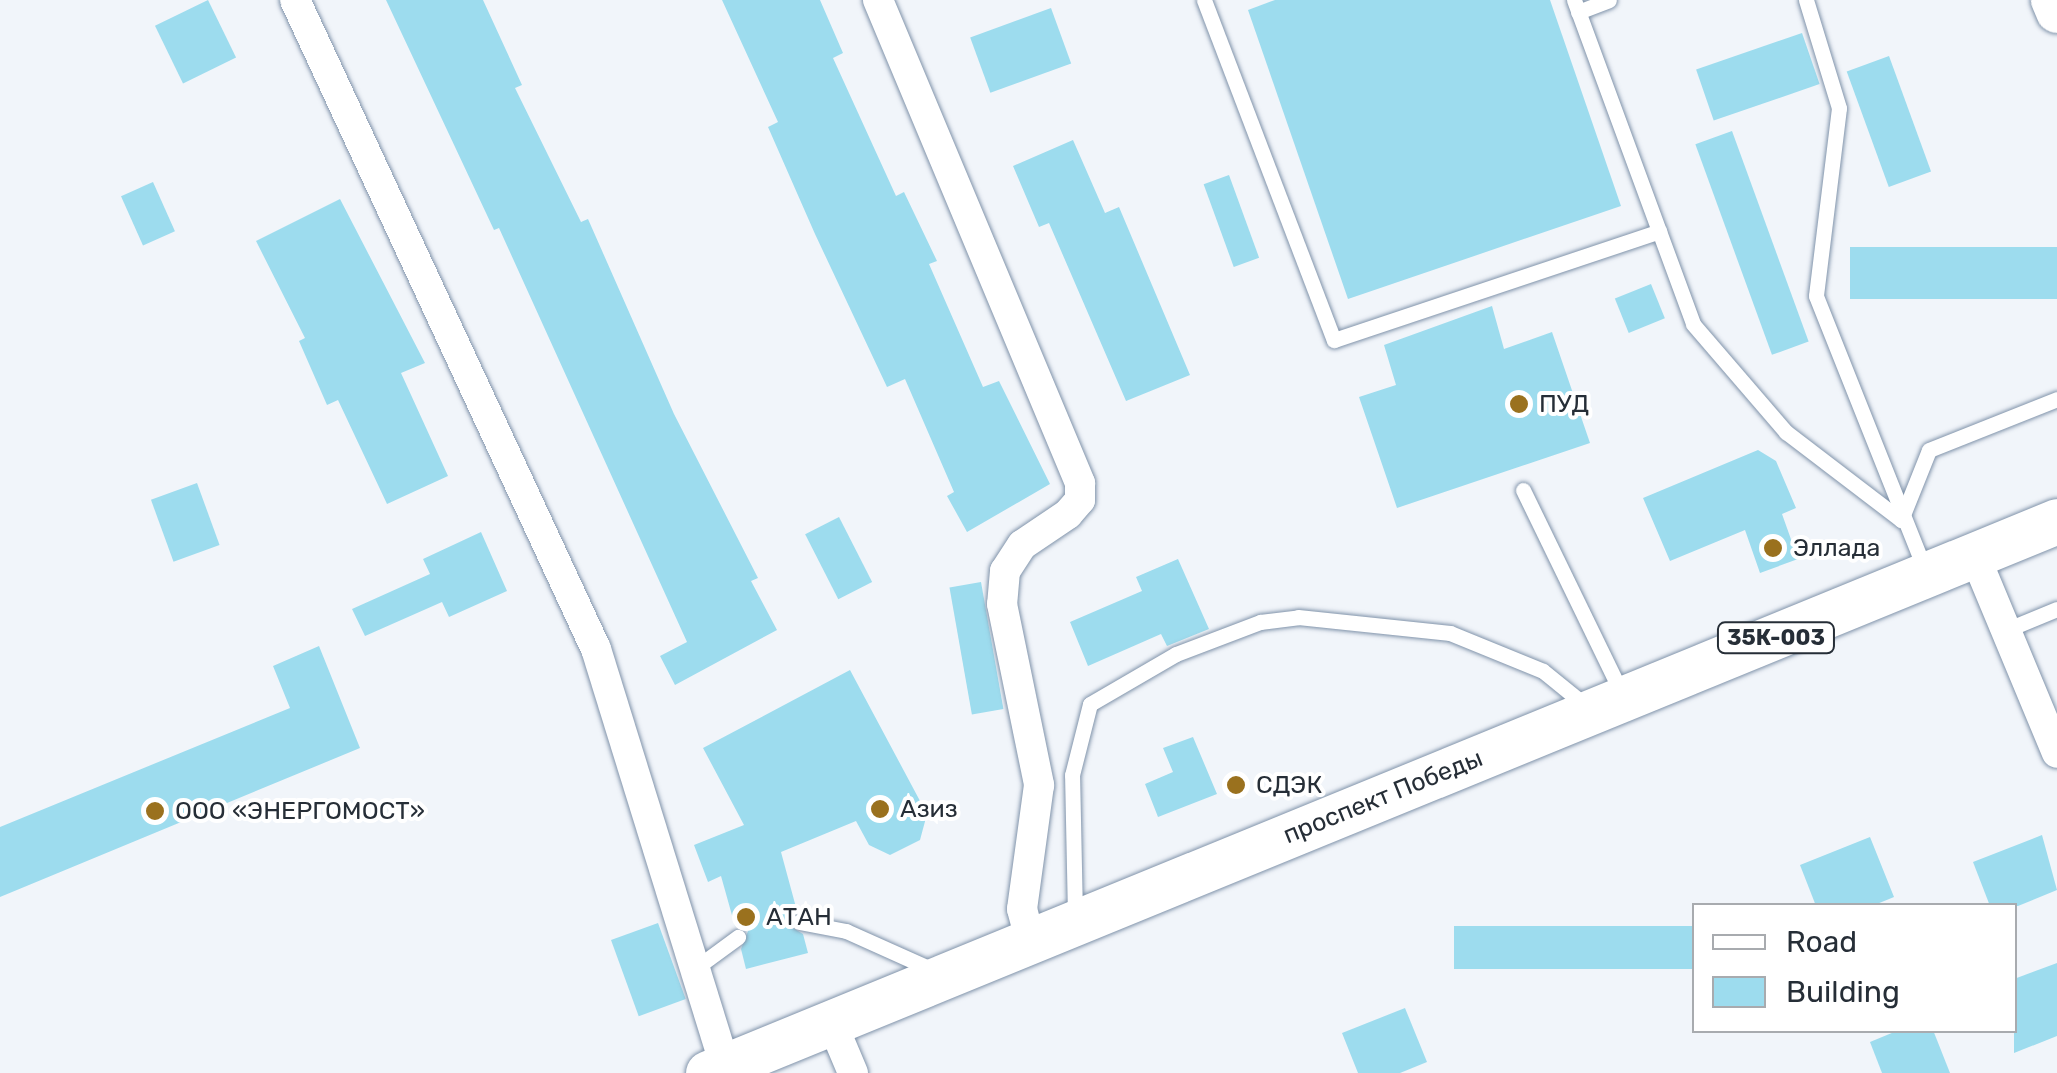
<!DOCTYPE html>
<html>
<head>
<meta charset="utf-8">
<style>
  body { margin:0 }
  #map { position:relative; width:2057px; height:1073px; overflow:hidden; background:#f1f5fa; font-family:Rubik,sans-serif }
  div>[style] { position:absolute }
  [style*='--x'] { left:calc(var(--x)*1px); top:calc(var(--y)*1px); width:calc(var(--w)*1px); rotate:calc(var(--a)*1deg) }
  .building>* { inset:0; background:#9ddcee; transform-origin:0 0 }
  .roads { filter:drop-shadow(0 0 2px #8093aa) drop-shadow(0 0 2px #8093aa) }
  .service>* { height:15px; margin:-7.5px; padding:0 7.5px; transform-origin:7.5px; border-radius:7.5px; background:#fff }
  .minor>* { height:30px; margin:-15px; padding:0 15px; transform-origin:15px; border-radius:15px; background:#fff }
  .secondary>* { height:42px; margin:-21px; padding:0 21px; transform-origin:21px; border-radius:21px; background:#fff }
  .primary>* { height:45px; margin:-22.5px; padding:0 22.5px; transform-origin:22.5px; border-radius:22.5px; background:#fff }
  .dots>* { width:28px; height:28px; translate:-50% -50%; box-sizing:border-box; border:5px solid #fff; border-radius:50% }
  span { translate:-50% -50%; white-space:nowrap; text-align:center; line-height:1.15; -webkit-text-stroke:8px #fff; paint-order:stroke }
  .shield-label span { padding:2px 8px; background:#fff; border:2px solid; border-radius:8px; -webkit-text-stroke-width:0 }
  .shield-label { font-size:22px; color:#262e37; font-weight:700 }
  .poi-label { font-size:25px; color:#262e37 }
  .left { translate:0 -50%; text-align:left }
  .street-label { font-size:25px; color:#262e37 }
  .legend { position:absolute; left:1692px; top:903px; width:325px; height:130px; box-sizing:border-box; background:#fff; border:2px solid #a8abaf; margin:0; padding:12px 18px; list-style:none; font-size:30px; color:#262e37 }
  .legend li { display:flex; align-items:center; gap:20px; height:50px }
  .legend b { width:50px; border:2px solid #a8abaf }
</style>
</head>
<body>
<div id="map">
  <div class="building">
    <i style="left:208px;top:0;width:64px;height:59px;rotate:64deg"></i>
    <i style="clip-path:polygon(386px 0,483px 0,522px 85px,515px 88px,581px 222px,588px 219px,674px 414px,758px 578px,751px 581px,777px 630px,675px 685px,660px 656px,687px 642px,499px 228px,494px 230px)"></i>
    <i style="clip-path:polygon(722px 0,820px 0,843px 53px,833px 58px,896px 196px,904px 192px,937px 261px,929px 264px,983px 387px,999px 381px,1050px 484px,967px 532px,947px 496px,954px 492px,905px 379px,887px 387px,815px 234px,768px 127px,778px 122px)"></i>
    <i style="clip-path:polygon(1275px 0,1550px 0,1621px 206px,1348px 299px,1248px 10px)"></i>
    <i style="left:1051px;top:8px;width:59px;height:86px;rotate:70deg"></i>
    <i style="left:1802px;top:33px;width:54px;height:112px;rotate:71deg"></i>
    <i style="left:1889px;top:56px;width:123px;height:45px;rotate:70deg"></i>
    <i style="left:1732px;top:131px;width:224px;height:39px;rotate:70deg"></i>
    <i style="clip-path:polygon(1073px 140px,1105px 213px,1119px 207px,1190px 375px,1126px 401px,1049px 223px,1039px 227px,1013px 166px)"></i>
    <i style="left:1229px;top:175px;width:88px;height:27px;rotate:70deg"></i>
    <i style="left:153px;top:182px;width:54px;height:35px;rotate:66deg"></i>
    <i style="clip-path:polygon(340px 199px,425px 363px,401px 373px,448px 476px,387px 504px,338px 400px,327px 405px,299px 341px,305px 338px,256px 241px)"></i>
    <i style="left:2057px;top:247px;width:52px;height:207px;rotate:90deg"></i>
    <i style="left:1651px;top:284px;width:37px;height:39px;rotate:68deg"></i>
    <i style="clip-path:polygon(1492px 306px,1504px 349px,1552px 332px,1590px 443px,1397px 508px,1359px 397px,1396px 385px,1384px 345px)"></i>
    <i style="clip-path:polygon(1758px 450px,1776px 461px,1796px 508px,1782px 514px,1798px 559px,1760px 573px,1745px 530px,1670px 561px,1643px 498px)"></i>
    <i style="left:197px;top:483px;width:66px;height:49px;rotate:70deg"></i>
    <i style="left:839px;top:517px;width:73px;height:38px;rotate:63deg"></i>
    <i style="clip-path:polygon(481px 532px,507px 591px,449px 617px,442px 602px,365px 636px,352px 609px,430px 574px,423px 559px)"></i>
    <i style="clip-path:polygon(1178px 559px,1209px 629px,1167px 646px,1161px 634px,1088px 666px,1070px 622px,1142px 591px,1136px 577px)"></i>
    <i style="left:981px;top:582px;width:129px;height:32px;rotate:80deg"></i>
    <i style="clip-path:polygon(319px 646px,360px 748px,0 897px,0 827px,290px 708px,273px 666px)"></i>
    <i style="clip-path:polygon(850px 670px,927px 814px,920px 840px,890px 855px,869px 845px,856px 821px,781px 852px,797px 911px,788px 925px,803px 934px,808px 953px,746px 969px,741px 949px,748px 931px,735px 926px,721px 876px,708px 882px,694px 845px,744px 825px,703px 748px)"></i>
    <i style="clip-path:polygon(1193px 737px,1217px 794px,1158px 817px,1145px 784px,1173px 772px,1163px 748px)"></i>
    <i style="clip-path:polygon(2042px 835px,2057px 890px,2018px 906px,1990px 906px,1973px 862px)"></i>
    <i style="clip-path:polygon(1870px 837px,1894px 897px,1872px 906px,1816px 906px,1800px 865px)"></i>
    <i style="left:658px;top:923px;width:81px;height:50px;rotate:70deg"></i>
    <i style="left:1694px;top:926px;width:43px;height:240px;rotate:90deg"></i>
    <i style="clip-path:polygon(2057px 963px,2057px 1036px,2014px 1053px,2014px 979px)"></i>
    <i style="clip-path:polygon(1405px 1008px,1427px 1062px,1400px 1073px,1358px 1073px,1342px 1033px)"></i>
    <i style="clip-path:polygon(1899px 1030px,1933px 1030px,1950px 1073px,1882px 1073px,1870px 1042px)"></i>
  </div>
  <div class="roads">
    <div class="service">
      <i style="--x:1204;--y:0;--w:364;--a:69.1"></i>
      <i style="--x:1334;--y:340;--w:343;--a:-18.5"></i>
      <i style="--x:1574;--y:0;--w:345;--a:69.8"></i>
      <i style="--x:1693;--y:324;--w:143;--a:49.3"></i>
      <i style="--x:1786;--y:432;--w:145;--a:37.4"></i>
      <i style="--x:1806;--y:0;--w:113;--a:73"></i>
      <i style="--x:1839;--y:108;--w:189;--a:97"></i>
      <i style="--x:1816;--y:296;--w:297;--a:68.3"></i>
      <i style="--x:1578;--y:12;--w:33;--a:-21"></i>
      <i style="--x:1523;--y:490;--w:229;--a:64.1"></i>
      <i style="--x:1901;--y:520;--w:75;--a:-68.2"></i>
      <i style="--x:1929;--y:450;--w:138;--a:-21.7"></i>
      <i style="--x:2006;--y:630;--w:55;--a:-22.4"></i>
      <i style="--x:1075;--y:915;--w:140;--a:-91.2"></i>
      <i style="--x:1072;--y:775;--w:73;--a:-75.8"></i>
      <i style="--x:1090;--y:704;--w:99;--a:-30.2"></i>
      <i style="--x:1176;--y:654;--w:90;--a:-20.9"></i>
      <i style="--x:1260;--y:622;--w:38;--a:-7"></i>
      <i style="--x:1298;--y:617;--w:153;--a:6"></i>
      <i style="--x:1450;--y:633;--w:100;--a:22.2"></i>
      <i style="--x:1543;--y:671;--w:55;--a:39.1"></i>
      <i style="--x:799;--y:922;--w:48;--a:10.8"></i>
      <i style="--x:846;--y:931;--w:95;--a:24.1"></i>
      <i style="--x:693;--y:970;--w:56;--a:-36.3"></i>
    </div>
    <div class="minor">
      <i style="--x:295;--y:0;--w:715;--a:65.12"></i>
      <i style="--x:596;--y:649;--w:436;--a:72.8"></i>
      <i style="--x:878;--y:0;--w:524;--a:67.3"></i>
      <i style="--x:1080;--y:483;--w:17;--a:90"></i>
      <i style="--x:1080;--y:500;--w:18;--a:131"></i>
      <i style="--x:1068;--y:514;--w:55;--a:146"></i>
      <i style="--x:1022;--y:545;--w:31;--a:123"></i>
      <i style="--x:1005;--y:571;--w:33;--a:95"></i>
      <i style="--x:1002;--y:604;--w:185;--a:78.4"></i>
      <i style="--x:1039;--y:785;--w:125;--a:97.8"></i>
      <i style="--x:1022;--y:909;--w:34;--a:75"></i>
      <i style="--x:1975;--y:556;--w:213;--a:67.4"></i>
      <i style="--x:832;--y:1023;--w:54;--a:67.2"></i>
    </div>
    <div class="secondary">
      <i style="--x:2052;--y:0;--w:13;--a:67"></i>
    </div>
    <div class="primary">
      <i style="--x:708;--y:1073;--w:1458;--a:-22.25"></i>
    </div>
  </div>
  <div class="dots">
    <i style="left:1519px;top:404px;background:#9a711e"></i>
    <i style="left:1773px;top:548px;background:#9a711e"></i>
    <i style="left:1236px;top:785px;background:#9a711e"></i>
    <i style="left:880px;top:809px;background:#9a711e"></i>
    <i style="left:155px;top:811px;background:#9a711e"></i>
    <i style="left:746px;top:917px;background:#9a711e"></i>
  </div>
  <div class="shield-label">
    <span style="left:1776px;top:638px">35К-003</span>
  </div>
  <div class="poi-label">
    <span class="left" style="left:1539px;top:404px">ПУД</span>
    <span class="left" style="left:1793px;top:548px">Эллада</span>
    <span class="left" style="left:1256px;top:785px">СДЭК</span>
    <span class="left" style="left:900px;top:809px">Азиз</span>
    <span class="left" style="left:175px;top:811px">ООО «ЭНЕРГОМОСТ»</span>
    <span class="left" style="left:766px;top:917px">АТАН</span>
  </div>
  <div class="street-label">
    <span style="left:1383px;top:797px;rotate:-22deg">проспект Победы</span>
  </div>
  <ul class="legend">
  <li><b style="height:12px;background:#fff"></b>Road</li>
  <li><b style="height:28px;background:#9ddcee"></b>Building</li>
  </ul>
</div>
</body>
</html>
